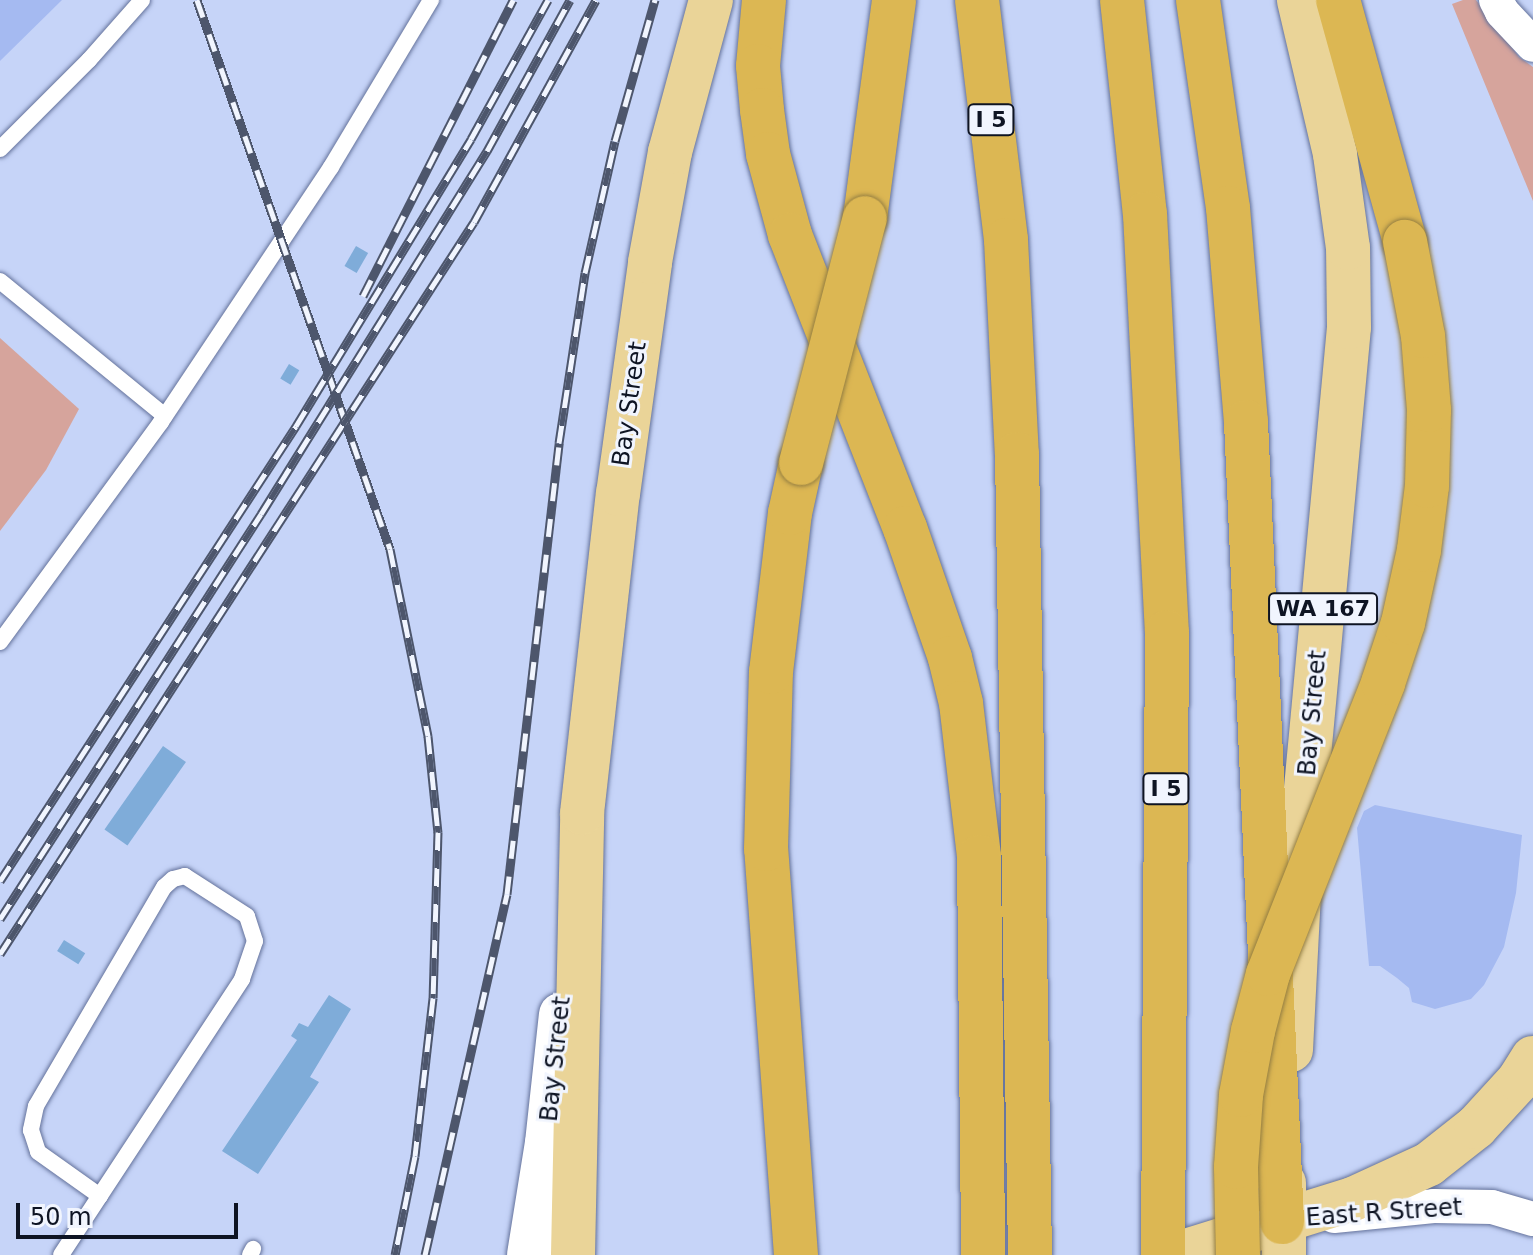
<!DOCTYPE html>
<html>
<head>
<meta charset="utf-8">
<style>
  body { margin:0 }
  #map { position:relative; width:1533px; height:1255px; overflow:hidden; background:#c6d4f8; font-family:"DejaVu Sans",sans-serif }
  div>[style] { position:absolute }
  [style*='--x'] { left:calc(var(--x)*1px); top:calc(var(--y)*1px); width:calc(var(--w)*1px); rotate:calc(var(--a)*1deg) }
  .green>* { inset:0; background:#d6a49c }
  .water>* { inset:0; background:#a5baf1 }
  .building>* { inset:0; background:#7facd9; transform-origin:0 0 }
  .roads { filter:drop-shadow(0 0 2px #64729b) drop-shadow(0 0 2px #64729b) }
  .lane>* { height:16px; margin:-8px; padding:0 8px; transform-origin:8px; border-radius:8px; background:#fff }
  .street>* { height:34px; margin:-17px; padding:0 17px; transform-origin:17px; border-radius:17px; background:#fff }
  .secondary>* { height:44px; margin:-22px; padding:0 22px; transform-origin:22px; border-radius:22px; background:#fff }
  .primary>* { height:44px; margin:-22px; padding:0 22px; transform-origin:22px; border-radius:22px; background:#ead498 }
  .highway>* { height:44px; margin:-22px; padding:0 22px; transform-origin:22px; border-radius:22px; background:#dcb753 }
  .rail>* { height:9px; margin-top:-4.5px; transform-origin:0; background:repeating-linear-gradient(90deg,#f1f5fe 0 18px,#4d566c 0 36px); box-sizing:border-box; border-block:2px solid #4d566c }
  .bridges { filter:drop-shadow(0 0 2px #947e42) drop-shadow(0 0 2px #947e42) }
  .highway-bridge>* { height:44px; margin:-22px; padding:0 22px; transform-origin:22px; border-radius:22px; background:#dcb753 }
  span { translate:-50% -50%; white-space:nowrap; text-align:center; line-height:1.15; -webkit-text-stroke:6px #f1f5fe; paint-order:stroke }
  .shield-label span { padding:2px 6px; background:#f1f5fe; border:2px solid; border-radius:6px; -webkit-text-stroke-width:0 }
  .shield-label { font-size:22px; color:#0e1423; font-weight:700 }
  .street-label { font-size:24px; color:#0e1423 }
  .scale { position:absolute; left:16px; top:1203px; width:222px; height:36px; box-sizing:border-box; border:4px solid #0e1423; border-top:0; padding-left:10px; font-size:24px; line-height:28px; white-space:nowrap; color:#0e1423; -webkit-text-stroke:6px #f1f5fe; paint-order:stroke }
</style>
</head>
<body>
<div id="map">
  <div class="green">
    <i style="clip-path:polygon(1463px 0,1476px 0,1519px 57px,1533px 67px,1533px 201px,1452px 4px)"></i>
    <i style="clip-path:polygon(0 338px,79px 409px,46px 470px,0 531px)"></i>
  </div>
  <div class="water">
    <i style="clip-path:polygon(0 0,62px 0,0 61px)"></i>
    <i style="clip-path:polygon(1375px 805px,1522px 835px,1516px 893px,1504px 947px,1484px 985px,1471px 999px,1435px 1009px,1412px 1002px,1409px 988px,1397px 978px,1380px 966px,1369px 966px,1357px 828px,1364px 811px)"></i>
  </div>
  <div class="building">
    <i style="left:356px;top:246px;width:14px;height:23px;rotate:30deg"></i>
    <i style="left:289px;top:364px;width:12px;height:17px;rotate:31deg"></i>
    <i style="left:163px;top:746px;width:28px;height:102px;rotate:35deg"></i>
    <i style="left:64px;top:940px;width:25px;height:13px;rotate:32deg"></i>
    <i style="clip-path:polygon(329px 995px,351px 1009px,310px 1077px,319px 1082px,258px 1174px,222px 1151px,297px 1040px,291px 1036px,299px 1023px,308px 1027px)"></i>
  </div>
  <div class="roads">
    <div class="lane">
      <i style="--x:0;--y:149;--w:126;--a:-45"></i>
      <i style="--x:89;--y:60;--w:80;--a:-48.5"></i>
      <i style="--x:0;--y:281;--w:213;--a:39.3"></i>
      <i style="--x:0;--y:642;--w:273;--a:-53.8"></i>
      <i style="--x:161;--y:422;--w:306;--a:-56.3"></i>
      <i style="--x:331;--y:167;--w:195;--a:-59.1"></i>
      <i style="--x:61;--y:1255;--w:330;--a:-56.7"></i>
      <i style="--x:242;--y:979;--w:40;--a:-71.1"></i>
      <i style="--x:255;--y:941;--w:26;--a:-108"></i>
      <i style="--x:247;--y:916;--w:74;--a:-147.2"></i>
      <i style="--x:185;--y:876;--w:12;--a:166"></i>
      <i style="--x:173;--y:879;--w:12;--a:138"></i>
      <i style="--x:164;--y:887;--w:254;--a:120.3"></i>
      <i style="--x:36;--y:1106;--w:25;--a:102"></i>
      <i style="--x:31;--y:1130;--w:23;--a:72"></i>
      <i style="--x:38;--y:1152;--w:76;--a:35.4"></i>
      <i style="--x:250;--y:1255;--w:7;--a:-63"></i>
    </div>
    <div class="street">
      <i style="--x:1496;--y:0;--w:13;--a:63"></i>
      <i style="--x:1502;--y:12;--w:45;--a:46.8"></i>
      <i style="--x:1334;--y:1216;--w:100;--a:-5.7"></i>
      <i style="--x:1434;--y:1206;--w:58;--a:1"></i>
      <i style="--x:1492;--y:1207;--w:43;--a:16.3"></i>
    </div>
    <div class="secondary">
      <i style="--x:529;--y:1255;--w:113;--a:-80.9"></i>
      <i style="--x:547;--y:1143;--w:129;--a:-83.8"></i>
    </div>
    <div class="primary">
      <i style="--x:1291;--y:1050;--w:219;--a:-87.1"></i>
      <i style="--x:1302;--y:831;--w:506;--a:-84.67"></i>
      <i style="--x:1349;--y:327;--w:79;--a:-90.7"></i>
      <i style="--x:1348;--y:248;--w:95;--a:-97.9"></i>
      <i style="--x:1335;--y:154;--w:158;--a:-103.2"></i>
      <i style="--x:1284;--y:1183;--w:72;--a:90"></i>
      <i style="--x:573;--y:1255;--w:442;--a:-88.8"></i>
      <i style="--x:582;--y:813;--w:321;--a:-83.6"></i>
      <i style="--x:618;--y:494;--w:234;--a:-82.1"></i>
      <i style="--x:650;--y:262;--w:112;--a:-79.7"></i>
      <i style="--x:670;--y:152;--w:157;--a:-74.9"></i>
      <i style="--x:1173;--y:1255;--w:189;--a:-17.3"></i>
      <i style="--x:1353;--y:1199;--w:84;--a:-24.7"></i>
      <i style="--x:1429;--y:1164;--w:60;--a:-38.2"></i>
      <i style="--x:1476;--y:1127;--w:64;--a:-47.5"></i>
      <i style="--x:1519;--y:1080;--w:26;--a:-58"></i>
    </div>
    <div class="highway">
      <i style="--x:764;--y:0;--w:66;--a:95.2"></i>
      <i style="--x:758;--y:66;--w:44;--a:84.8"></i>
      <i style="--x:762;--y:110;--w:44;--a:82.2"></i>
      <i style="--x:768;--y:154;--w:84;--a:74.8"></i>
      <i style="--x:790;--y:235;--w:315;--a:68.6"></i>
      <i style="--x:905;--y:528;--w:138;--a:70.9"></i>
      <i style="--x:950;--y:658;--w:46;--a:76.3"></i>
      <i style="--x:961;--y:703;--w:155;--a:83.3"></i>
      <i style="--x:979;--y:857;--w:398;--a:89.4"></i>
      <i style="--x:977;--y:0;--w:242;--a:83.1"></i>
      <i style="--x:1006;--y:240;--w:214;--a:87.1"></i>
      <i style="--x:1017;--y:454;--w:801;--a:89.07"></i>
      <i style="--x:1122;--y:0;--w:215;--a:83.9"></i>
      <i style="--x:1145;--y:214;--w:419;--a:87"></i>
      <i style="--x:1167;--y:632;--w:623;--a:90.37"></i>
      <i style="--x:1198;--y:0;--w:210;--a:81.8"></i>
      <i style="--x:1228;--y:208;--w:215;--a:85.2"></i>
      <i style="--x:1246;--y:422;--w:801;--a:87.42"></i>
      <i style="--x:1338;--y:0;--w:251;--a:74.5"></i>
      <i style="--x:865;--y:218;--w:220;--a:-82.4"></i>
      <i style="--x:796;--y:1255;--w:407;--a:-94.2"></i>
      <i style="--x:766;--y:849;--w:177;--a:-88.4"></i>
      <i style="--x:771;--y:672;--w:160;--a:-83.2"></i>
      <i style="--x:790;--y:513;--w:51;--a:-77.6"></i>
    </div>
  </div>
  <div class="rail">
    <i style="--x:197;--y:0;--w:582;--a:70.63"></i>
    <i style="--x:390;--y:549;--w:191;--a:78.5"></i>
    <i style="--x:428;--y:736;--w:97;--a:84.1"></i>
    <i style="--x:438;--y:832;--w:166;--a:91.7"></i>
    <i style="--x:433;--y:998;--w:159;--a:96.5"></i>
    <i style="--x:415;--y:1156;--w:101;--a:101.4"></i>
    <i style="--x:363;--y:296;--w:332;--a:-63.1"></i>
    <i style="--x:0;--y:881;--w:543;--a:-56.95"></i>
    <i style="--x:296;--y:426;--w:336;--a:-58.6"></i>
    <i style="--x:471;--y:139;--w:159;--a:-61"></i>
    <i style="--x:0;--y:919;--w:482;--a:-57.2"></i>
    <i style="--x:261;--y:514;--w:428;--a:-58.1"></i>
    <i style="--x:487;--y:151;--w:172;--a:-61.2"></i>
    <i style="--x:0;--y:954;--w:872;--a:-57.08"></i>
    <i style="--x:474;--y:222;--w:253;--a:-61.2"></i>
    <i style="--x:425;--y:1255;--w:370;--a:-77.2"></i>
    <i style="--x:507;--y:894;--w:454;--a:-83.4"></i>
    <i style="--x:559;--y:443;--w:172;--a:-81.3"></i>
    <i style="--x:585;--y:273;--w:135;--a:-77.2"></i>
    <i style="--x:615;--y:141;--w:147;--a:-74.2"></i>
  </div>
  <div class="bridges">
    <div class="highway-bridge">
      <i style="--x:801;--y:463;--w:253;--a:-75.4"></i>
      <i style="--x:1238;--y:1255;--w:88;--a:-91.3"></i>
      <i style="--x:1236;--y:1167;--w:72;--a:-86"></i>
      <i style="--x:1241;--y:1095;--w:65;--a:-79.4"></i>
      <i style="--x:1253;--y:1031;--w:59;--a:-75.3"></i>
      <i style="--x:1268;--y:974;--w:313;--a:-68.4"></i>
      <i style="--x:1383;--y:683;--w:63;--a:-71.6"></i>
      <i style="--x:1403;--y:623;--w:75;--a:-77.6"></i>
      <i style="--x:1419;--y:550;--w:64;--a:-82.9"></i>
      <i style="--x:1427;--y:486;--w:76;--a:-88.5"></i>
      <i style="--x:1429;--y:410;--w:74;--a:-94.6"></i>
      <i style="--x:1423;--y:336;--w:96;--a:-100.8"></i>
    </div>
  </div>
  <div class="shield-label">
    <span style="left:991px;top:120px">I 5</span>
    <span style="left:1323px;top:609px">WA 167</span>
    <span style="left:1166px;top:789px">I 5</span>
  </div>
  <div class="street-label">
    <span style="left:630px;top:404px;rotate:-82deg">Bay Street</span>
    <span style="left:1313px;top:713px;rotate:-85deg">Bay Street</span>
    <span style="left:556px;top:1059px;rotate:-84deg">Bay Street</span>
    <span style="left:1384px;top:1213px;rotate:-4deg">East R Street</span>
  </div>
  <div class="scale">50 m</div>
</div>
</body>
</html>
